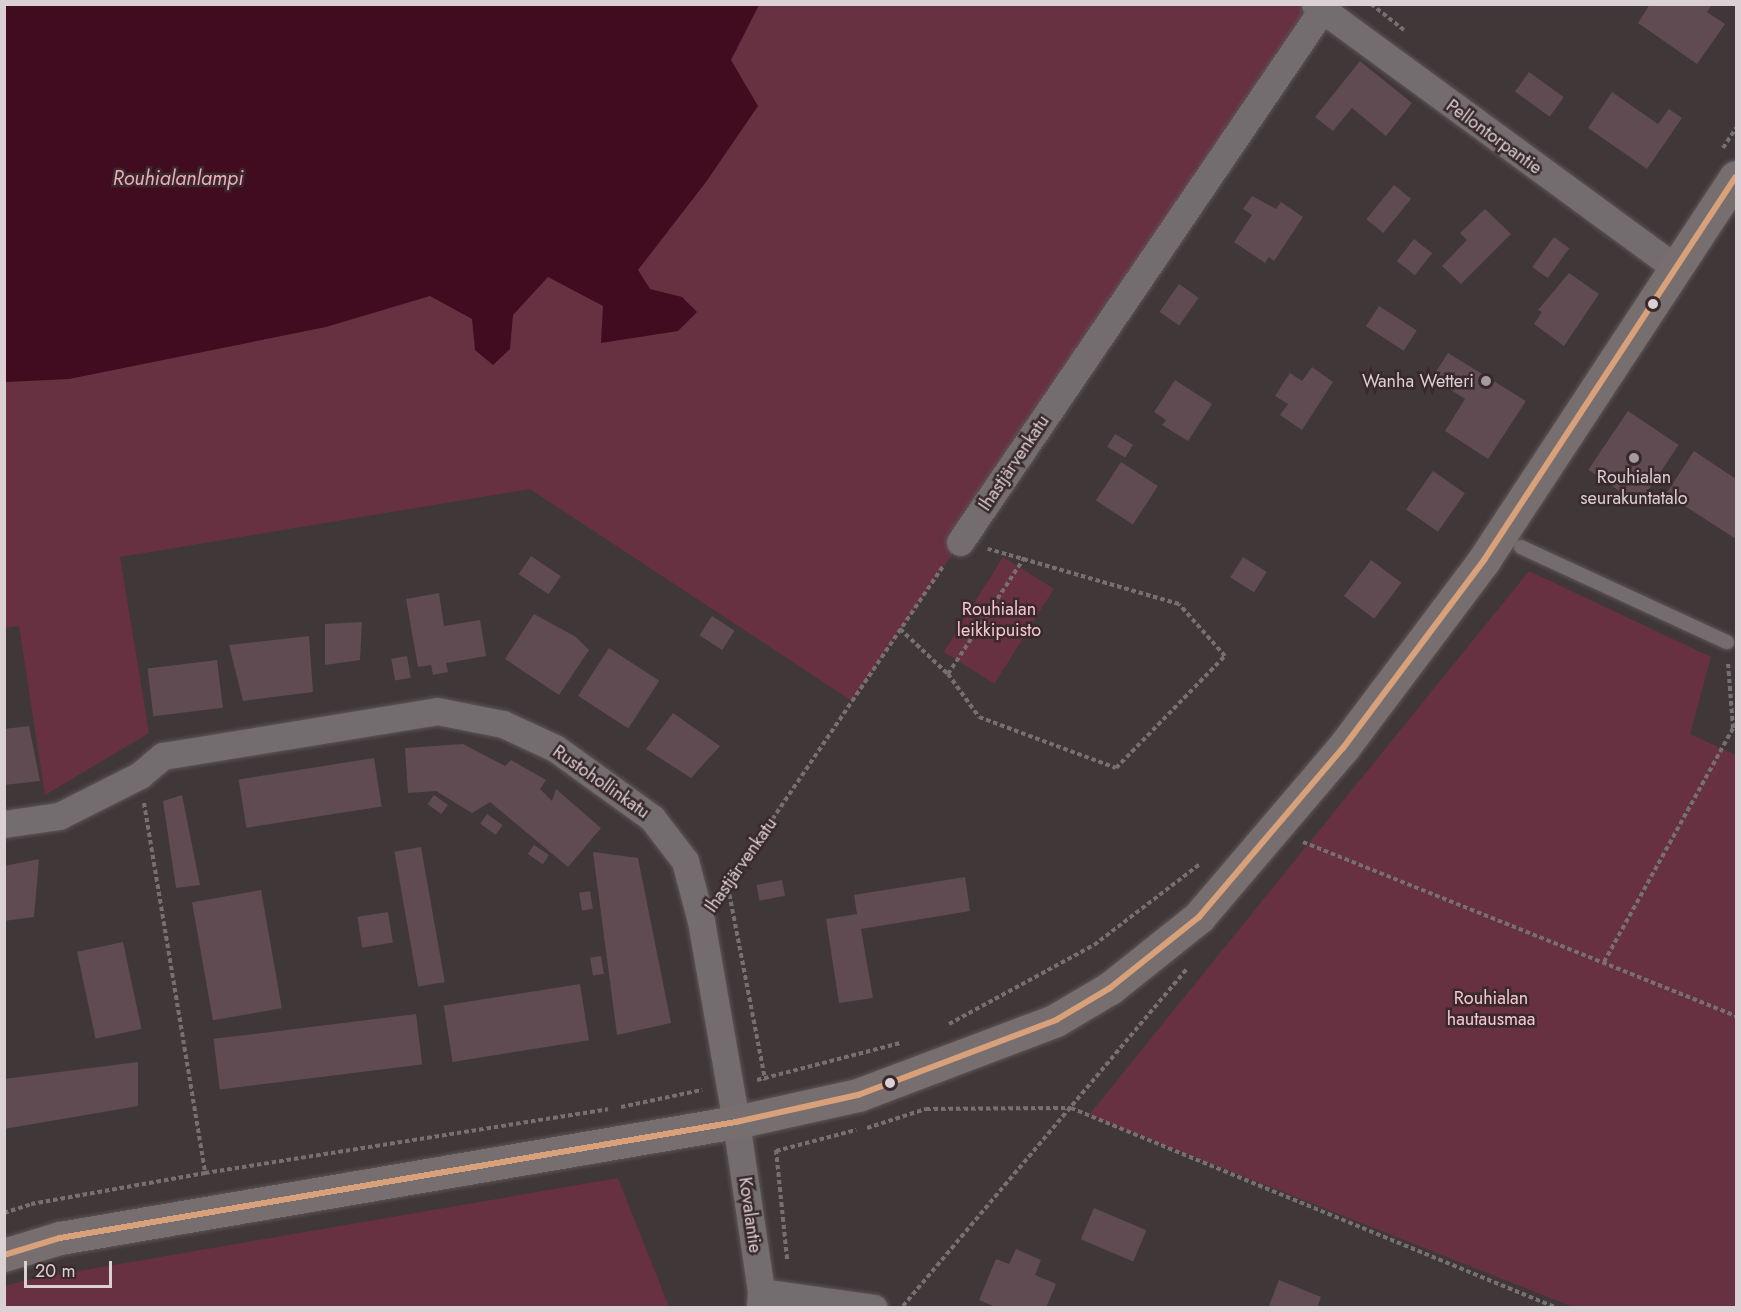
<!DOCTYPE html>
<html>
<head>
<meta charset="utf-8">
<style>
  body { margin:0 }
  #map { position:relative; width:1741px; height:1312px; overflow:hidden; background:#403739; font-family:Jost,sans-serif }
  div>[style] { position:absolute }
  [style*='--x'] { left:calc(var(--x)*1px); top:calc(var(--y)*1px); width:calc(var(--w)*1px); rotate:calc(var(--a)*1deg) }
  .green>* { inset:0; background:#673141; transform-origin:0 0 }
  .water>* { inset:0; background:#410c20 }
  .building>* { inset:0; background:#5f4b51; transform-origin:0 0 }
  .path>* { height:4px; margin-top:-2px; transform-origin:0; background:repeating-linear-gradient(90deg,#767071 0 4.5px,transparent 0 7.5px) }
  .roads { filter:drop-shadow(0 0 2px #5d5557) drop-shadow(0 0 2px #5d5557) }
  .lane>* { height:14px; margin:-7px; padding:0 7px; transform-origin:7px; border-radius:7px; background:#746d6f }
  .street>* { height:27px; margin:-13.5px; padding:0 13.5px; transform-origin:13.5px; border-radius:13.5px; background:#746d6f }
  .secondary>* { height:33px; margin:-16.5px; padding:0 16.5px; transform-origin:16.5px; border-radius:16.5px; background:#776e70 }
  .bus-1>* { height:6px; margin:-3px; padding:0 3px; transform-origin:3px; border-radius:3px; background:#d9a179 }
  .dots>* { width:16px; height:16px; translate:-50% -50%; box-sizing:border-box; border:3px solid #39292c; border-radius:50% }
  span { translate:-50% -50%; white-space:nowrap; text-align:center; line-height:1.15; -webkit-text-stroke:5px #39292c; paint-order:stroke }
  .street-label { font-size:18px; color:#dbd0d3 }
  .poi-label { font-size:18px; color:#dbd0d3 }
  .right { translate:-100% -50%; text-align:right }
  .park-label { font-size:18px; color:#f7c7d2 }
  .water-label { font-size:20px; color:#f1acbc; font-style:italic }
  .frame { position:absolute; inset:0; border:6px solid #dbd0d3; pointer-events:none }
  .scale { position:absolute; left:24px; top:1261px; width:88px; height:27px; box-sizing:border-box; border:3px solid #dbd0d3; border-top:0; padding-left:8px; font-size:18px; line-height:21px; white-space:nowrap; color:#dbd0d3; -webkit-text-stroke:4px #39292c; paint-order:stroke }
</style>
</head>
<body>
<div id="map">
  <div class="green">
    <i style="clip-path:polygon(1315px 4px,1323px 12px,852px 701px,530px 489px,120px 557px,149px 733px,45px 795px,19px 626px,5px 628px,5px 5px)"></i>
    <i style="left:1003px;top:557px;width:60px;height:112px;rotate:32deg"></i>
    <i style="clip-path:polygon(1529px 571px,1711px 657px,1690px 734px,1736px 755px,1736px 1307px,1573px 1307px,1089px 1115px)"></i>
    <i style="clip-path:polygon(618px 1178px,669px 1307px,5px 1308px,5px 1286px,27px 1280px)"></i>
  </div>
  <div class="water">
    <i style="clip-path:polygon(4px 5px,759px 5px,731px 60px,758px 106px,706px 182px,638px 270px,650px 289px,682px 297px,697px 312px,678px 331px,601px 343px,603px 306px,548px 277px,513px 315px,510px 349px,493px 365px,475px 350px,472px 319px,430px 296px,326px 327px,69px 379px,5px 382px)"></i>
  </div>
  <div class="building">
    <i style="clip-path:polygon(1650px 4px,1712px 4px,1707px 12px,1725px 24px,1697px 64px,1638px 23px)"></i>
    <i style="clip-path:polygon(1360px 61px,1412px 103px,1386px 136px,1352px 108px,1333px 131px,1315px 117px)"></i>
    <i style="left:1529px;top:72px;width:43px;height:24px;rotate:36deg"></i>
    <i style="clip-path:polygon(1612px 92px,1658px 124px,1669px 109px,1682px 118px,1647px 169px,1588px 128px)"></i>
    <i style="left:1394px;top:185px;width:22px;height:44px;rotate:39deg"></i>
    <i style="clip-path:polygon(1252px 196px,1276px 209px,1281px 202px,1303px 217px,1274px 261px,1269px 257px,1265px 263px,1234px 242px,1252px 215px,1243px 209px)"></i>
    <i style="clip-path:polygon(1485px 209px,1511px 234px,1461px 284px,1442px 266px,1467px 240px,1460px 233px)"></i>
    <i style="left:1554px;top:237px;width:19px;height:37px;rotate:36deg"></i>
    <i style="left:1414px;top:239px;width:23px;height:28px;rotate:38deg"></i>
    <i style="clip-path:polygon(1569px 273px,1599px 294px,1564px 346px,1534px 324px,1542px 312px,1538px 310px)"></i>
    <i style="left:1179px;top:284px;width:24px;height:34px;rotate:35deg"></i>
    <i style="left:1379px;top:306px;width:45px;height:24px;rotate:33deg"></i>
    <i style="clip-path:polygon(1448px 353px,1526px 401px,1488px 459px,1445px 431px,1465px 399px,1432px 378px)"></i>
    <i style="clip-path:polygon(1312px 367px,1333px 382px,1302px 430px,1280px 415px,1288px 404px,1275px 396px,1290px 373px,1302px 381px)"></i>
    <i style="clip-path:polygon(1175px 380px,1212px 404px,1188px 441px,1162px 425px,1166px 420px,1154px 412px)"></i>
    <i style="left:1628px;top:411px;width:61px;height:71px;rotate:34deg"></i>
    <i style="left:1115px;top:434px;width:21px;height:15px;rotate:31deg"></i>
    <i style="clip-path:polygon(1694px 451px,1736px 479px,1736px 539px,1666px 494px)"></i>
    <i style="left:1121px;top:462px;width:44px;height:46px;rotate:33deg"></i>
    <i style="left:1433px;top:471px;width:39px;height:47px;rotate:35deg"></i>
    <i style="left:531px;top:556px;width:36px;height:22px;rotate:34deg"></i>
    <i style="left:1243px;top:557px;width:28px;height:24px;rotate:32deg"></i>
    <i style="left:1371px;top:560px;width:38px;height:45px;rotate:37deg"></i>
    <i style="clip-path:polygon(439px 593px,444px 626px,480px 620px,486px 656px,446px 663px,448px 672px,433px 675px,431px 665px,418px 667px,406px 599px)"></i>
    <i style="clip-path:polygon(534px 614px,576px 637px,589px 650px,559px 695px,505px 659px)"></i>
    <i style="left:712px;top:616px;width:27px;height:23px;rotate:33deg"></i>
    <i style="clip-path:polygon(362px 622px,360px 660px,325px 665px,325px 624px)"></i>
    <i style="clip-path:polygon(309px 636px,313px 692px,243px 701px,229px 645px)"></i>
    <i style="left:609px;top:648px;width:60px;height:57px;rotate:33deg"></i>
    <i style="left:407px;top:656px;width:22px;height:16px;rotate:80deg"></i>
    <i style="left:217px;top:660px;width:48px;height:70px;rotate:83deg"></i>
    <i style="clip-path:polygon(673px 713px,720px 746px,691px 778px,646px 749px)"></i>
    <i style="clip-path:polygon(29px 726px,40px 781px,4px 785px,4px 729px)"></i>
    <i style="clip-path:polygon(463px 744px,505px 766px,511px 760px,546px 780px,540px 789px,552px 801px,556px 789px,601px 828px,568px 867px,490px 802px,472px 813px,436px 791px,408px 793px,405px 748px)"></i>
    <i style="left:374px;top:758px;width:49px;height:137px;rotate:81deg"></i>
    <i style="clip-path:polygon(182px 795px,200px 885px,176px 888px,163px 801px)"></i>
    <i style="left:434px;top:795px;width:17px;height:11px;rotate:36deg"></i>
    <i style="left:487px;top:814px;width:19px;height:12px;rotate:35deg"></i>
    <i style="left:534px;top:845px;width:18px;height:11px;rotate:34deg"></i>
    <i style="left:421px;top:847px;width:137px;height:27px;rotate:80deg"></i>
    <i style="clip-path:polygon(593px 852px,638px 858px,671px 1023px,617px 1035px)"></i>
    <i style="clip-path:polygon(39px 859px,34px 917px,4px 921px,4px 866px)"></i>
    <i style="clip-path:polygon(965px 877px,970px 911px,861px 929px,873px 998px,839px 1003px,826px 919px,857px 914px,854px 895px)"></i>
    <i style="left:782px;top:880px;width:16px;height:26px;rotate:79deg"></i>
    <i style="left:261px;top:890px;width:120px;height:70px;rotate:80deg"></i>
    <i style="left:590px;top:891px;width:18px;height:11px;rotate:81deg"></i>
    <i style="left:388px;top:912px;width:31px;height:31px;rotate:81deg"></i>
    <i style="left:123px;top:942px;width:89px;height:47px;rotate:78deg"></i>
    <i style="left:601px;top:956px;width:18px;height:11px;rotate:81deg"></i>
    <i style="left:580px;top:984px;width:57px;height:138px;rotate:81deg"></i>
    <i style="left:416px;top:1014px;width:51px;height:204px;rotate:83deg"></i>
    <i style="clip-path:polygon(138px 1062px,138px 1106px,4px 1129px,4px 1079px)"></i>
    <i style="left:1094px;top:1208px;width:57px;height:34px;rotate:23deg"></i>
    <i style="clip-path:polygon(1016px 1249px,1041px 1260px,1035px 1275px,1056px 1284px,1046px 1308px,998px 1308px,979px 1300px,996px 1259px,1009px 1264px)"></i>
    <i style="clip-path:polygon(1279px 1280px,1321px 1297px,1317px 1308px,1268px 1308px)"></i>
  </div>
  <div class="path">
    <i style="--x:1371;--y:4;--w:42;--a:38.2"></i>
    <i style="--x:1723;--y:148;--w:24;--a:-57"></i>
    <i style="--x:900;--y:629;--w:66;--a:43.2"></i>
    <i style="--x:948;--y:674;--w:53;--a:54.2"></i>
    <i style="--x:979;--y:717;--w:146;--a:20.4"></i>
    <i style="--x:1116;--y:768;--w:156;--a:-45.8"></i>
    <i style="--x:1225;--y:656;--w:69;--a:-131.5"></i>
    <i style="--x:1179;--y:604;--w:199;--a:-163.9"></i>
    <i style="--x:948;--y:674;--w:140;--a:-56.7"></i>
    <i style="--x:144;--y:803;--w:375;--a:80.6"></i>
    <i style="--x:1303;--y:842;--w:467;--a:21.9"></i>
    <i style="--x:728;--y:887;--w:197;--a:79.1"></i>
    <i style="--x:722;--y:894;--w:397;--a:-56"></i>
    <i style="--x:1604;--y:962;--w:267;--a:-61.1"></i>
    <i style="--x:1733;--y:728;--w:65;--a:-94.4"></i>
    <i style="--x:949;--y:1024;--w:165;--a:-28.6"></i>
    <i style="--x:1094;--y:945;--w:133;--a:-37.4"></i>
    <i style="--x:757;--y:1080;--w:148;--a:-14.5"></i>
    <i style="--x:621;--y:1107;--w:83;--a:-11.9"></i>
    <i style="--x:867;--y:1128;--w:62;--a:-17.9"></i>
    <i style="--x:926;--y:1109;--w:145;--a:-0.4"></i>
    <i style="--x:1071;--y:1108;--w:526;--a:22.37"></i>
    <i style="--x:776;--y:1150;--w:110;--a:84.2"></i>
    <i style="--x:776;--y:1151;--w:83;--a:-14.7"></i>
    <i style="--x:4;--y:1213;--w:28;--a:-18"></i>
    <i style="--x:31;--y:1204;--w:177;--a:-10.1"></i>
    <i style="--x:205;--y:1173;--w:408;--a:-9"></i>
    <i style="--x:903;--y:1306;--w:442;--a:-49.9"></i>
  </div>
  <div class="roads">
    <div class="lane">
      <i style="--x:1521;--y:547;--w:227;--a:24.8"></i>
    </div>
    <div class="street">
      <i style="--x:1315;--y:4;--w:446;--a:36.2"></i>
      <i style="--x:960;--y:542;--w:651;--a:-55.77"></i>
      <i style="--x:4;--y:824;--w:56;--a:-8.3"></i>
      <i style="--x:59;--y:816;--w:91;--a:-26.8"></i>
      <i style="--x:140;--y:775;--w:30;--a:-40"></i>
      <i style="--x:163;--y:756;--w:278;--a:-9.3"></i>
      <i style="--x:437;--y:711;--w:67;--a:11.1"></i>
      <i style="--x:503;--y:724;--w:57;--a:24.8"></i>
      <i style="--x:555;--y:748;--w:120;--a:35.8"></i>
      <i style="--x:652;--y:818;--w:54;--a:52.5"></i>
      <i style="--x:685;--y:861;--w:62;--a:75.1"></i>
      <i style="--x:701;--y:921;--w:204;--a:80.1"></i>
      <i style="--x:736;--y:1122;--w:172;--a:81.6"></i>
      <i style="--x:761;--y:1292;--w:16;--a:94"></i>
      <i style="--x:761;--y:1292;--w:114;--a:8.1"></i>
    </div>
    <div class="secondary">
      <i style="--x:4;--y:1255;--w:59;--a:-16.9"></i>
      <i style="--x:60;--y:1238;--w:686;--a:-9.74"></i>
      <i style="--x:736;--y:1122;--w:125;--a:-12.5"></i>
      <i style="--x:858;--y:1095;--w:212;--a:-20.7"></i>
      <i style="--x:1056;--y:1020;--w:63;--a:-30.7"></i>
      <i style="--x:1110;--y:988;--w:114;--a:-38.6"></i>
      <i style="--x:1199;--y:917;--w:222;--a:-49.6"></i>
      <i style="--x:1343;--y:748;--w:235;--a:-53.1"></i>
      <i style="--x:1484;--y:560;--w:458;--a:-56.7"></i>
    </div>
  </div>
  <div class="bus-1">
    <i style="--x:4;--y:1255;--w:59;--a:-16.9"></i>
    <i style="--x:60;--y:1238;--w:686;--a:-9.74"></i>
    <i style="--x:736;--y:1122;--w:125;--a:-12.5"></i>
    <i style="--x:858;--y:1095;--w:212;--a:-20.7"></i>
    <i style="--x:1056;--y:1020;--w:63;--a:-30.7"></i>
    <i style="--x:1110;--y:988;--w:114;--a:-38.6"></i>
    <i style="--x:1199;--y:917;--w:222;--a:-49.6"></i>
    <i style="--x:1343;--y:748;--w:235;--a:-53.1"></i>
    <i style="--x:1484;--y:560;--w:458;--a:-56.7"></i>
  </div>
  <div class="dots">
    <i style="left:1653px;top:304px;background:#dbd0d3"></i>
    <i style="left:1486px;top:381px;background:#a59a9d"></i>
    <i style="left:1634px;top:458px;background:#a59a9d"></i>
    <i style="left:890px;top:1083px;background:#dbd0d3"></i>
  </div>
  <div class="street-label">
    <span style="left:1494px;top:137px;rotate:36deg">Pellontorpantie</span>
    <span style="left:1014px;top:463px;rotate:-56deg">Ihastjärvenkatu</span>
    <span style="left:601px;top:782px;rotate:35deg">Rustohollinkatu</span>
    <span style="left:741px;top:865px;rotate:-55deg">Ihastjärvenkatu</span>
    <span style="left:750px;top:1215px;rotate:82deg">Kovalantie</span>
  </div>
  <div class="poi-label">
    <span class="right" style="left:1474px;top:381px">Wanha Wetteri</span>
    <span style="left:1634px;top:488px">Rouhialan<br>seurakuntatalo</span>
  </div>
  <div class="park-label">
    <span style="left:999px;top:620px">Rouhialan<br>leikkipuisto</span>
    <span style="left:1491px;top:1009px">Rouhialan<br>hautausmaa</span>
  </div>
  <div class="water-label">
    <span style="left:178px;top:178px">Rouhialanlampi</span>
  </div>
  <div class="frame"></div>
  <div class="scale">20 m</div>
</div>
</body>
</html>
